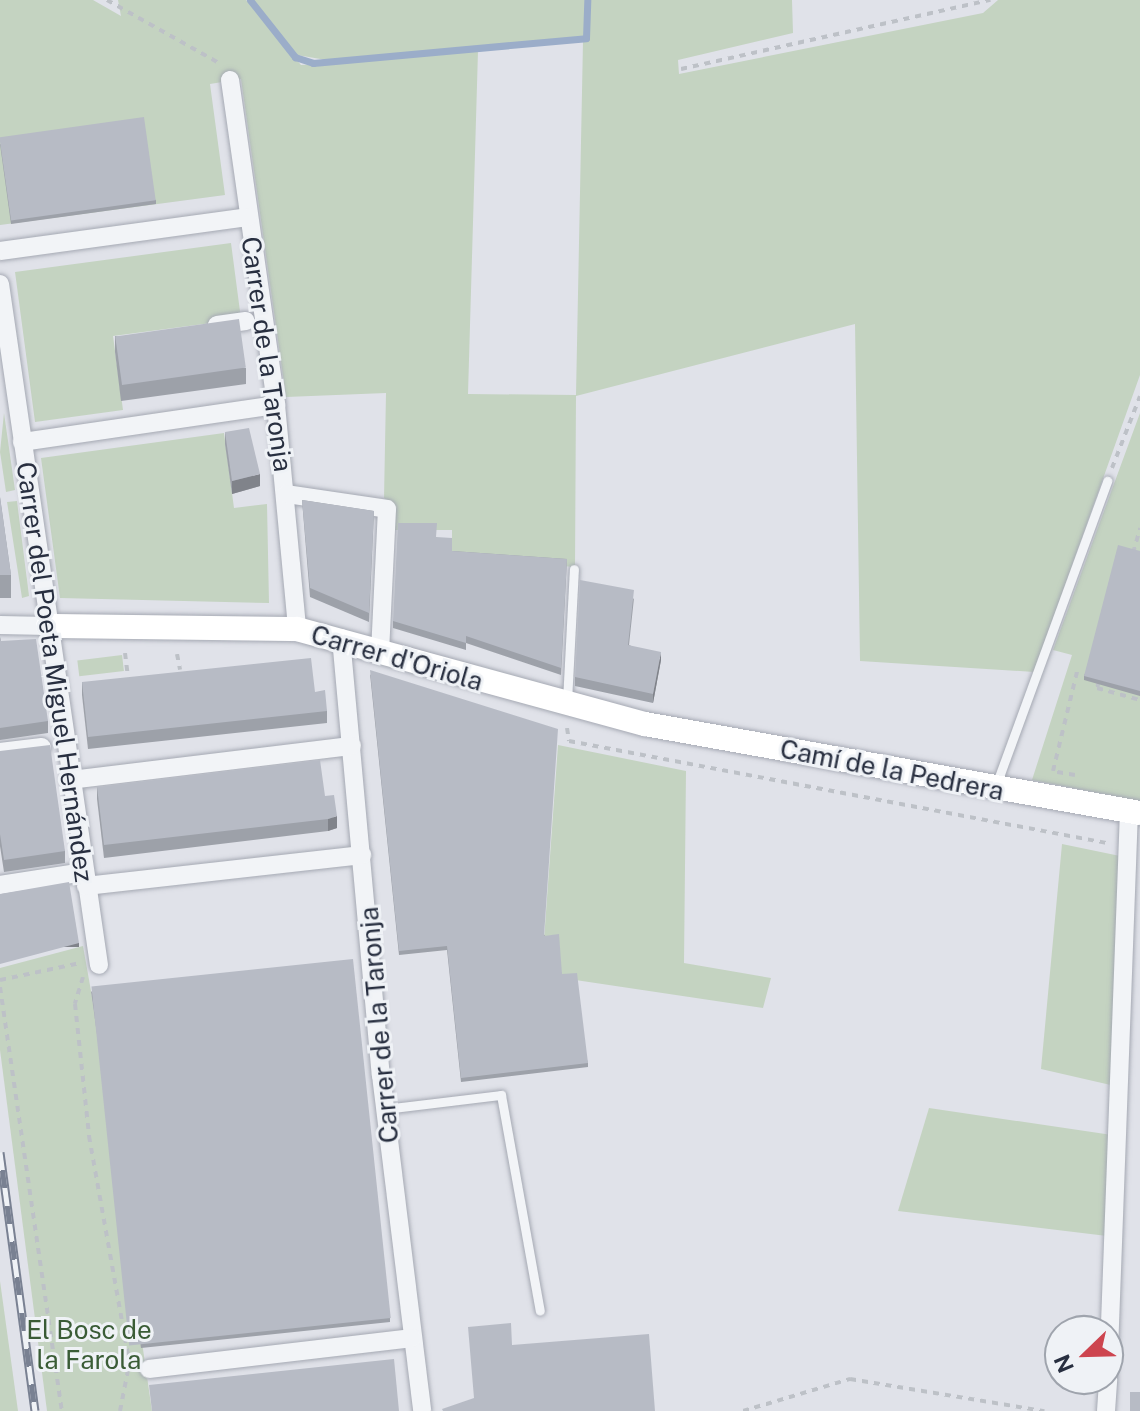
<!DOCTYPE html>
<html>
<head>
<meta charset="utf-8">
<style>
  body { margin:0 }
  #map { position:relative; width:1140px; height:1411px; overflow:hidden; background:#e0e2e9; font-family:"Public Sans",sans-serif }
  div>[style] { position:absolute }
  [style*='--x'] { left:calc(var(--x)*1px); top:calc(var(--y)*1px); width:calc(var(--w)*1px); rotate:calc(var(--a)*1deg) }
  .green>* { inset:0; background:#c4d3c1; transform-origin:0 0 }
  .stream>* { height:7px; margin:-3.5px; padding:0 3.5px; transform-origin:3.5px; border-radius:3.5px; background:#9badc9 }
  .path>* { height:4px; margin-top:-2px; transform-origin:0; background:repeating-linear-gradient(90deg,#bdc1c7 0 6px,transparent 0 12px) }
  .roads { filter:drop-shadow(0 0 2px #a5a9b3) drop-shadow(0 0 2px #a5a9b3) }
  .lane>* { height:9px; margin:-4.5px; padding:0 4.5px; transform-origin:4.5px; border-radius:4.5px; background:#f2f4f7 }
  .street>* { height:18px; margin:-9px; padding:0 9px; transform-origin:9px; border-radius:9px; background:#f2f4f7 }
  .secondary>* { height:24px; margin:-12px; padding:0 12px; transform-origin:12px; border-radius:12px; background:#fff }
  .rail>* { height:9px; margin-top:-4.5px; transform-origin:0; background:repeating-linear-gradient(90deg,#eff2f6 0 18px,#798192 0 36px); box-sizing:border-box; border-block:2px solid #798192 }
  .wall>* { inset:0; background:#9da1a9 }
  .shaded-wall>* { inset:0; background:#80838a; transform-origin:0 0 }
  .building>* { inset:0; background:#b7bbc5; transform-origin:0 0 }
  span { translate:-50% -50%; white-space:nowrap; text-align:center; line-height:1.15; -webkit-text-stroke:6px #eff2f6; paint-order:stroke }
  .street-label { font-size:26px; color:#282f40 }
  .park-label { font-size:26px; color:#3a5c36 }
  .north { position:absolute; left:1044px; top:1315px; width:80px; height:80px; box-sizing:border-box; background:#eff2f6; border:2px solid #9fa4ad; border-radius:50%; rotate:247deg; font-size:22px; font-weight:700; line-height:32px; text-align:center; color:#282f40 }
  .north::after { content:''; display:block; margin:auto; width:28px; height:36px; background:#cd454f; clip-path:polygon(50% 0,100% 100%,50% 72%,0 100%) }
</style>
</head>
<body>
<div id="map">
  <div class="green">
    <i style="clip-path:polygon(evenodd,0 0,93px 0,121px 16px,118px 0,246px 0,301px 65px,344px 63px,297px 55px,252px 0,792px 0,793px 33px,678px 60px,679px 74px,983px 13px,998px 0,1140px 0,1140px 375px,1034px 672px,860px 661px,855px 324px,576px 396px,575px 567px,452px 558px,452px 530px,393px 530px,394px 507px,384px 498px,386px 393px,286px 397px,241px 79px,210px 84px,225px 195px,0 225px,0 0,583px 41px,576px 395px,468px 394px,478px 51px,583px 41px)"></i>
    <i style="clip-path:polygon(231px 243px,241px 319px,113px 336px,123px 410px,35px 422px,15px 272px)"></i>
    <i style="clip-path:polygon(4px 413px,15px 490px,6px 492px,0 452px)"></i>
    <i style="clip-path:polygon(1140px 413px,1140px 801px,1032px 780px,1072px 655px,1053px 650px)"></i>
    <i style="clip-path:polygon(224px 433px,234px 508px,267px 504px,269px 603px,60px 598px,41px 458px)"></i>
    <i style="clip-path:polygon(17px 501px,29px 596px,22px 598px,7px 502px)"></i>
    <i style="left:122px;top:655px;width:16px;height:45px;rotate:83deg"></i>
    <i style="clip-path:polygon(558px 745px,686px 771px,684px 963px,771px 978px,763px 1008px,562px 978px,544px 940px)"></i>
    <i style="clip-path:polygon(1062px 844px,1120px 856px,1115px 1086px,1041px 1069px)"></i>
    <i style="clip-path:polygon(83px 946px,91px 991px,152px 1411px,47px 1411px,0 1050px,0 968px)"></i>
    <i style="clip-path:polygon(929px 1108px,1112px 1135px,1107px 1236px,898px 1211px)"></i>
    <i style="clip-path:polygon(0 1281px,18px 1411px,0 1411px)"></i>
  </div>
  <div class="stream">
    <i style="--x:250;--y:0;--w:73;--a:51.7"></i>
    <i style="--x:295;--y:57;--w:19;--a:18"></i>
    <i style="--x:313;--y:63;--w:274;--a:-5.2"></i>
    <i style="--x:586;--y:38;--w:38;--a:-88"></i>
  </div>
  <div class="path">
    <i style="--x:107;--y:0;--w:129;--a:29.4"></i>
    <i style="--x:681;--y:69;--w:317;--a:-12.6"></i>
    <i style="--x:1112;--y:468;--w:77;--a:-68.7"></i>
    <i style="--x:1133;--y:553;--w:26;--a:-74"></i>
    <i style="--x:125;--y:653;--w:23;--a:83"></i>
    <i style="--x:177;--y:654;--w:16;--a:79"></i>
    <i style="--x:1099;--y:681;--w:7;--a:106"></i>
    <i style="--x:1097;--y:688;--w:45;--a:15.6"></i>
    <i style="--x:567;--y:728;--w:13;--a:81"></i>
    <i style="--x:569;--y:741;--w:548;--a:10.74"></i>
    <i style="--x:1075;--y:775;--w:22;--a:-170"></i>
    <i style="--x:1053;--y:771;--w:106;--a:-76.4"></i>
    <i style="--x:83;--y:977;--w:28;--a:107"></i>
    <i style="--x:75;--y:1004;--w:133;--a:83.9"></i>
    <i style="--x:89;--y:1136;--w:229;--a:79.9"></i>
    <i style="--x:0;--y:980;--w:82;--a:-12"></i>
    <i style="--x:0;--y:987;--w:429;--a:81.7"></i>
    <i style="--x:120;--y:1411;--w:42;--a:-79"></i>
    <i style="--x:743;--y:1411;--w:112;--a:-16.7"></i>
    <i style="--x:850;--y:1379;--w:197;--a:9.4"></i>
  </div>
  <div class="roads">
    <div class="lane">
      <i style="--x:567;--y:701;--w:132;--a:-87"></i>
      <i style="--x:996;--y:785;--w:324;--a:-69.9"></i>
      <i style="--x:385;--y:1109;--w:117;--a:-6.9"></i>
      <i style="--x:501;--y:1095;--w:219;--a:79.8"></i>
    </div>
    <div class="street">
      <i style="--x:230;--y:80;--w:328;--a:81.9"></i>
      <i style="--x:276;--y:405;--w:225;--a:84.6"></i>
      <i style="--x:0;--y:251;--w:250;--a:-7.8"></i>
      <i style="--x:0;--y:284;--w:688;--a:81.73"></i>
      <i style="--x:217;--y:325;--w:29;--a:-8"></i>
      <i style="--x:22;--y:442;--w:257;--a:-8.3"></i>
      <i style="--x:286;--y:494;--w:102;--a:8.4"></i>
      <i style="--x:387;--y:509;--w:141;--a:92.8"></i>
      <i style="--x:0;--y:625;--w:48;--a:1.2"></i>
      <i style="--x:341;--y:638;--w:439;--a:84.8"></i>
      <i style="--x:381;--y:1075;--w:338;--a:83"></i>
      <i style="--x:0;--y:752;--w:42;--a:-6.8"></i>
      <i style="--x:70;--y:780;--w:284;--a:-6.9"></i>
      <i style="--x:0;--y:885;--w:85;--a:-8.8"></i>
      <i style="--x:86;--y:886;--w:278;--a:-6.4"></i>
      <i style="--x:149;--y:1369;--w:265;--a:-6.7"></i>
      <i style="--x:1108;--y:1378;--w:568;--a:-87.88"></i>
      <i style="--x:1106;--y:1411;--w:32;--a:-86"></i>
    </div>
    <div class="secondary">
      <i style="--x:48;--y:626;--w:249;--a:0.7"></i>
      <i style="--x:297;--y:629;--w:361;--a:15.3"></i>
      <i style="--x:645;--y:724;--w:503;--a:10.19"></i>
    </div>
  </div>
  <div class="rail">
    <i style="--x:0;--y:1152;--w:261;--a:82.3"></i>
  </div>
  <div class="wall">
    <i style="clip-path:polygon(0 144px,156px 200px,156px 204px,11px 224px)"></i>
    <i style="clip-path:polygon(115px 336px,246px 368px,246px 384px,121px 401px,115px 352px)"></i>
    <i style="clip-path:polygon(225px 432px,260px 486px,232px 494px,225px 444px)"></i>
    <i style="clip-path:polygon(0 497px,11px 575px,11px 598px,0 598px)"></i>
    <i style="clip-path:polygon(302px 500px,374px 511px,369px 622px,310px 597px)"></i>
    <i style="clip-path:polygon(436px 537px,452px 551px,567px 559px,561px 675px,466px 643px,466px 650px,393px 628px,393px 621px)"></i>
    <i style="clip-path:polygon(1140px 551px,1140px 696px,1084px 680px,1084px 676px)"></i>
    <i style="clip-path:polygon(634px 598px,629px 645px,661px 660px,653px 703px,575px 686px,575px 677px)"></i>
    <i style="clip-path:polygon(0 637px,1px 641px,48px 721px,48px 733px,0 740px)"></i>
    <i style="clip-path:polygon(370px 674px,545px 936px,562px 974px,588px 1063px,588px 1067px,461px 1082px,447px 950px,399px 955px)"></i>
    <i style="clip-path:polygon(82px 682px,315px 692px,327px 711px,327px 723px,88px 749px,82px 695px)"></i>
    <i style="clip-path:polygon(0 751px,65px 851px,65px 863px,4px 872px,0 846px)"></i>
    <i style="clip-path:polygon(97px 787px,325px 796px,337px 828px,328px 831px,104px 858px,97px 799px)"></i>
    <i style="clip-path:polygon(91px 991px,390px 1318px,390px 1322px,141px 1348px)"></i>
  </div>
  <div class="shaded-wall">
    <i style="clip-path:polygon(260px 474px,260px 486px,232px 494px,232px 481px)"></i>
    <i style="clip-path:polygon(661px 652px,661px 660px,653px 703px,653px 694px)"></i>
    <i style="clip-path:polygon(337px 816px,337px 828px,328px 831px,328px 819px)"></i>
    <i style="left:79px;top:943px;width:4px;height:82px;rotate:90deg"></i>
  </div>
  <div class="building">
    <i style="left:144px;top:117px;width:84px;height:146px;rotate:82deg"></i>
    <i style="left:239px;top:319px;width:49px;height:125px;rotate:82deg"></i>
    <i style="clip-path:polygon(249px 428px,260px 474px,232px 481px,225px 432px)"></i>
    <i style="clip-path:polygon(0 497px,11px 575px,0 575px)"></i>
    <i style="clip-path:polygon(302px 500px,374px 511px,369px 613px,310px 588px)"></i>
    <i style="clip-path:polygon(398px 523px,437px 523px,436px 537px,452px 538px,452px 551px,567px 559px,561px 668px,466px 636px,466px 643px,393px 621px)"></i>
    <i style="clip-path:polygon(1118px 545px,1140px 551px,1140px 691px,1084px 676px)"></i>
    <i style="clip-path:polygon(580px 580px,634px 590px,628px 645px,661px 652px,653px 694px,575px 677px)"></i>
    <i style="clip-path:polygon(0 637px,1px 641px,36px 639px,48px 721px,0 728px)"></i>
    <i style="clip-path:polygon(311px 658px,315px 692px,325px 690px,327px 711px,88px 737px,82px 682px)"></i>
    <i style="clip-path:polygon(370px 670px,558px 729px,544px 936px,559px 934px,562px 974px,577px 973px,588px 1063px,461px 1078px,447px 946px,399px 951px)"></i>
    <i style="clip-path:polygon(50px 745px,65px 851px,4px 860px,0 834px,0 751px)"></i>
    <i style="clip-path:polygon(320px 760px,325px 796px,334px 795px,337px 816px,328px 819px,104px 845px,97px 787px)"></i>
    <i style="clip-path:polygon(69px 882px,79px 943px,0 964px,0 894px)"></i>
    <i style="left:353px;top:959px;width:361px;height:263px;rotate:84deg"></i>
    <i style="clip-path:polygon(511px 1323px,512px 1345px,649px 1334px,655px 1411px,443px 1411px,442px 1409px,474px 1398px,468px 1327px)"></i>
    <i style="clip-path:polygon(394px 1359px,399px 1411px,152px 1411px,149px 1385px)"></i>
    <i style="left:1130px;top:1392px;width:10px;height:19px"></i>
  </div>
  <div class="street-label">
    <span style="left:267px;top:354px;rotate:82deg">Carrer de la Taronja</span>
    <span style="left:397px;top:658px;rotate:16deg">Carrer d'Oriola</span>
    <span style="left:55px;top:672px;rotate:82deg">Carrer del Poeta Miguel Hernández</span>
    <span style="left:892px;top:770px;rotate:11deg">Camí de la Pedrera</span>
    <span style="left:379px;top:1025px;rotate:-95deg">Carrer de la Taronja</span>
  </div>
  <div class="park-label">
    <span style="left:89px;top:1345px">El Bosc de<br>la Farola</span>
  </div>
  <div class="north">N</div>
</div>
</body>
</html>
